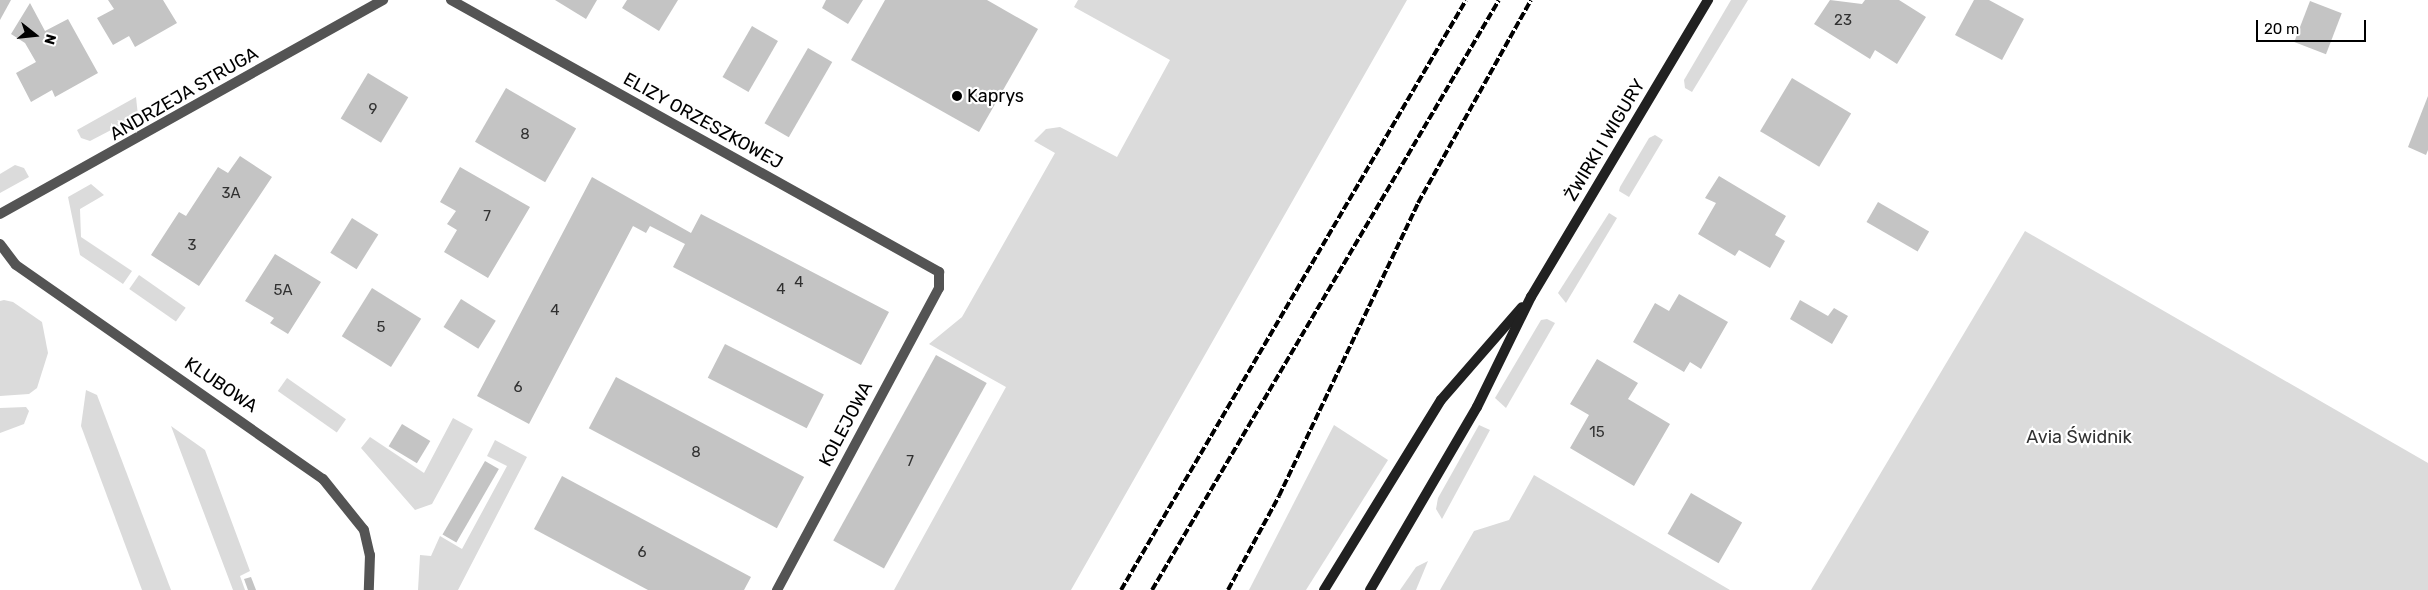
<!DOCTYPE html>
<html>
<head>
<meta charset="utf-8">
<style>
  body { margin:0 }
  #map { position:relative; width:2428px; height:590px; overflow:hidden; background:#fff; font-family:Rubik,sans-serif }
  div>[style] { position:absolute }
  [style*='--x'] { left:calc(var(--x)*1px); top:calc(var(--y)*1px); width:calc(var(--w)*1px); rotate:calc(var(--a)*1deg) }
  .green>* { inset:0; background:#dbdbdb; transform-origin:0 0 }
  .building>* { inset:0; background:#c4c4c4; transform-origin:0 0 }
  .minor>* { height:10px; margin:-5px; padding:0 5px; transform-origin:5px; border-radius:5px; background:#545454 }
  .secondary>* { height:10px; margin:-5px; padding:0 5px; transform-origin:5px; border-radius:5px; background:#212121 }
  .rail>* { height:4px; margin-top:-2px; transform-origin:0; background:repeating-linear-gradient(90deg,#000 0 8px,transparent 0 10.5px) }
  .dots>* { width:14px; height:14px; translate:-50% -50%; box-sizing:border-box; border:2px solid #fff; border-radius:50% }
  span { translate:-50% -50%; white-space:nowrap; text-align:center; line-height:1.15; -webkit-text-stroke:4.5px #fff; paint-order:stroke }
  .number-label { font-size:15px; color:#313131 }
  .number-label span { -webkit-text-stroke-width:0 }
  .street-label { font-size:18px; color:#000 }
  .poi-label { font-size:18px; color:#000 }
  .left { translate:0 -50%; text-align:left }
  .park-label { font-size:18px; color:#323232 }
  .north { position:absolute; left:10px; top:10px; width:50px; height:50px; -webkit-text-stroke:4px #fff; paint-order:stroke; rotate:106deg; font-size:14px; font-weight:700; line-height:20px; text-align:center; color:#000 }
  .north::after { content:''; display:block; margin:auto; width:18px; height:22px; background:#000; clip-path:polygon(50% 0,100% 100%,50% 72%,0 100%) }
  .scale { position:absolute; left:2256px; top:20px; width:110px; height:22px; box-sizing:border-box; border:2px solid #000; border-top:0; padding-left:6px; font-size:15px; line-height:18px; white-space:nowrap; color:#000; -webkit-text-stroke:4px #fff; paint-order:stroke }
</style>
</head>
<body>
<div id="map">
  <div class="green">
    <i style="clip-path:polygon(1078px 0,1407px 0,1071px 590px,894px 590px,1006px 387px,929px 344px,962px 317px,1055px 153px,1034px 141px,1046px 129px,1060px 127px,1117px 157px,1170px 60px,1074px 7px)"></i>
    <i style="clip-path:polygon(1731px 0,1748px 0,1692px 92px,1685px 88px,1684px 80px)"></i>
    <i style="clip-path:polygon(136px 97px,138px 116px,90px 141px,81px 138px,77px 130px)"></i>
    <i style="clip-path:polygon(1655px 135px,1663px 140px,1629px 197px,1619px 191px,1620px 187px,1649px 138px)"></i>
    <i style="clip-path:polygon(15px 165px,24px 168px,29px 177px,0 193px,0 174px)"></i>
    <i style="clip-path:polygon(91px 184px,104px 195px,80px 209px,81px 237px,132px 271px,123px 284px,80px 255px,68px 197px)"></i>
    <i style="clip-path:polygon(1609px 213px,1617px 218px,1566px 303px,1558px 293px)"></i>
    <i style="clip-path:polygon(2025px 231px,2428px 463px,2428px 590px,1811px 590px)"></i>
    <i style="left:139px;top:275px;width:57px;height:17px;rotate:35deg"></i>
    <i style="clip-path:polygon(4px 300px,13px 302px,42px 322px,48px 353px,37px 388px,29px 394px,0 396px,0 301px)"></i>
    <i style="clip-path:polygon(1547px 319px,1555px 323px,1506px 408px,1495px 398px,1541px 320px)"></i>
    <i style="left:287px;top:378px;width:72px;height:16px;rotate:35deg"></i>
    <i style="clip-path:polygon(86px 390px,97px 395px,171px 590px,142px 590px,81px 426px)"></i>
    <i style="clip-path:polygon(26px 407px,29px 411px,24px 424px,0 433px,0 408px)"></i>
    <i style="clip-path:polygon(453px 418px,473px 429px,432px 504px,415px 510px,361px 448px,370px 437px,424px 473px)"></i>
    <i style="clip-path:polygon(1334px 425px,1388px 460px,1306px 590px,1249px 590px)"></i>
    <i style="clip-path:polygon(1479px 425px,1490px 430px,1442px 519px,1436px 509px,1438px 498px)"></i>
    <i style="clip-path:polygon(171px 426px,205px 450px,250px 571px,240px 576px,245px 590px,233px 590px)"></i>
    <i style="clip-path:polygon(495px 440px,527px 457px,458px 590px,418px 590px,420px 555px,431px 556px,440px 536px,462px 549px,507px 466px,487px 456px)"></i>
    <i style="clip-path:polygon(1534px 475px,1730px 590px,1440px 590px,1474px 531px,1509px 520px)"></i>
    <i style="clip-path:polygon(1428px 561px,1416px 590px,1400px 590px,1416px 567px)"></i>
  </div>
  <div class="building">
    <i style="clip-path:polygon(0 0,11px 0,0 20px)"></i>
    <i style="clip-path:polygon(108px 0,163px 0,177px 23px,135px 47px,129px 36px,113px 45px,97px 18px,114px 9px)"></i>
    <i style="clip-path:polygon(555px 0,597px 0,586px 19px)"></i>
    <i style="clip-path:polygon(627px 0,678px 0,659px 31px,622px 8px)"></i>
    <i style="clip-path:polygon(826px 0,863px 0,848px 24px,822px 8px)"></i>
    <i style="clip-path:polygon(885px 0,987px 0,1038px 29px,979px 132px,851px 60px)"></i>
    <i style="clip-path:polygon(1830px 0,1862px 4px,1865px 0,1899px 0,1926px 17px,1897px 64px,1875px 50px,1870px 59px,1814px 24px)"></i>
    <i style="clip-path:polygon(1974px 0,1989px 0,2024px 19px,2002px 60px,1955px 35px)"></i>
    <i style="left:2310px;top:1px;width:34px;height:44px;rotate:21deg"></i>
    <i style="clip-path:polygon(30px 3px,45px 31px,68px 19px,98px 73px,55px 97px,52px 90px,31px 102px,16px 73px,36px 62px,25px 43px,11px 34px)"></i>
    <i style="left:752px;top:26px;width:30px;height:59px;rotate:30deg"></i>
    <i style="left:808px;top:48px;width:28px;height:87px;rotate:30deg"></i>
    <i style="left:368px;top:73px;width:47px;height:53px;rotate:31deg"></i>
    <i style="left:1792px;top:78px;width:69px;height:62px;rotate:31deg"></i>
    <i style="left:506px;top:88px;width:81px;height:62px;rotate:30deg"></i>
    <i style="clip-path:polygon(2428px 96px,2428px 150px,2426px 155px,2408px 147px)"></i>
    <i style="clip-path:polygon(240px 156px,272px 177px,199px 286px,151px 255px,179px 212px,186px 216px,218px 167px,228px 173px)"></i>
    <i style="clip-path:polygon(460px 167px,530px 207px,488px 278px,444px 252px,457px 230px,447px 224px,456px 211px,440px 202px)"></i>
    <i style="clip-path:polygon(1719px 176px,1786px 216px,1775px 235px,1785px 241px,1770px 268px,1739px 250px,1735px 256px,1698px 234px,1716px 203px,1705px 198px)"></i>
    <i style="clip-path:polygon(592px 177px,691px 233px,701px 214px,889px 312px,861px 365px,673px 267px,685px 244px,650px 226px,646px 233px,633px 226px,529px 424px,477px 396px)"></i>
    <i style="left:1878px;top:202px;width:59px;height:23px;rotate:30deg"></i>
    <i style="left:352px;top:218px;width:31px;height:41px;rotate:32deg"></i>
    <i style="clip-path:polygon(275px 254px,321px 282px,288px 334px,270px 323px,274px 318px,245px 301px)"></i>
    <i style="left:372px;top:288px;width:58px;height:57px;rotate:32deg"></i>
    <i style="clip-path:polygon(1679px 294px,1728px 322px,1701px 369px,1690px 362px,1684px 372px,1633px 342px,1655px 303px,1669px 311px)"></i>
    <i style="left:461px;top:299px;width:41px;height:33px;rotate:32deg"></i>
    <i style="clip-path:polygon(1800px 300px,1828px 316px,1834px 308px,1848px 316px,1832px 344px,1790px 319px)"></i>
    <i style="left:725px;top:344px;width:111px;height:38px;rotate:27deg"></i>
    <i style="left:936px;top:355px;width:58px;height:212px;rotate:29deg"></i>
    <i style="clip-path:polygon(1597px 359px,1638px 383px,1628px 399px,1670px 424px,1634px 486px,1570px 448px,1589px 415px,1570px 404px)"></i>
    <i style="left:616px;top:377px;width:213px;height:58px;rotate:28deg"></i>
    <i style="left:402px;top:424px;width:33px;height:26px;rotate:31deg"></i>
    <i style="left:485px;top:461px;width:16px;height:85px;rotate:30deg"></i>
    <i style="clip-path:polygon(562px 476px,751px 577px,744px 590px,648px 590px,534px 529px)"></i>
    <i style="left:1691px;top:493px;width:59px;height:47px;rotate:30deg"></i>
    <i style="clip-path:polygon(251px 577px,256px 590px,248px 590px,244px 579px)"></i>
  </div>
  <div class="minor">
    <i style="--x:451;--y:0;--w:559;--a:29.13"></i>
    <i style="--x:939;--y:272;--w:16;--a:90"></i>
    <i style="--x:939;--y:288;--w:343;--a:118.2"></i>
    <i style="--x:0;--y:214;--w:439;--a:-29.2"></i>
    <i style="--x:0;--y:244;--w:26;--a:53"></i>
    <i style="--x:16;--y:265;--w:374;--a:34.9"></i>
    <i style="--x:323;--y:479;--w:65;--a:51.2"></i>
    <i style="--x:364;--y:530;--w:26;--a:77"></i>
    <i style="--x:370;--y:555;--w:35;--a:92"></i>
  </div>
  <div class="secondary">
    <i style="--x:1324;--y:590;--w:223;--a:-58.4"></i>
    <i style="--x:1441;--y:400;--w:123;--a:-48.9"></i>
    <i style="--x:1370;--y:590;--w:212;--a:-59.7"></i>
    <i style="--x:1477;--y:407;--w:123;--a:-63.9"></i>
    <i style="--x:1531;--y:297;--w:346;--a:-59.2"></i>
  </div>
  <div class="rail">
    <i style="--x:1121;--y:590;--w:683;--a:-59.68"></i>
    <i style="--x:1152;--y:590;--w:684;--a:-59.54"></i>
    <i style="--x:1228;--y:590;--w:107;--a:-61.5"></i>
    <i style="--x:1279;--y:496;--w:324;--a:-64.6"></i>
    <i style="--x:1418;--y:203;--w:232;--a:-60.9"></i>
  </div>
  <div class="dots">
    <i style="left:957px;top:96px;background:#000"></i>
  </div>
  <div class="number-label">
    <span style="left:1843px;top:21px">23</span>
    <span style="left:373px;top:110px">9</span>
    <span style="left:525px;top:135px">8</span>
    <span style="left:231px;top:194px">3A</span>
    <span style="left:487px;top:217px">7</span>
    <span style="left:192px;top:246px">3</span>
    <span style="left:799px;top:283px">4</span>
    <span style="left:781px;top:290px">4</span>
    <span style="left:283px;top:291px">5A</span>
    <span style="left:555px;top:311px">4</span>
    <span style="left:381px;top:328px">5</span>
    <span style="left:518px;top:388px">6</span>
    <span style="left:1597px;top:433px">15</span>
    <span style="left:696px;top:453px">8</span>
    <span style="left:910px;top:462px">7</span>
    <span style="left:642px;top:553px">6</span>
  </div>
  <div class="street-label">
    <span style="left:184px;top:94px;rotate:-30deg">ANDRZEJA STRUGA</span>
    <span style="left:703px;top:121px;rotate:29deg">ELIZY ORZESZKOWEJ</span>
    <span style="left:1605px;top:140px;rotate:-59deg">ŻWIRKI I WIGURY</span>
    <span style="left:221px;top:385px;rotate:34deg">KLUBOWA</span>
    <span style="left:846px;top:424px;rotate:-62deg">KOLEJOWA</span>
  </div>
  <div class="poi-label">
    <span class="left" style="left:967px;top:96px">Kaprys</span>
  </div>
  <div class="park-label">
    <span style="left:2079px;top:437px">Avia Świdnik</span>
  </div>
  <div class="north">N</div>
  <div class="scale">20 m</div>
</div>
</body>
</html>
